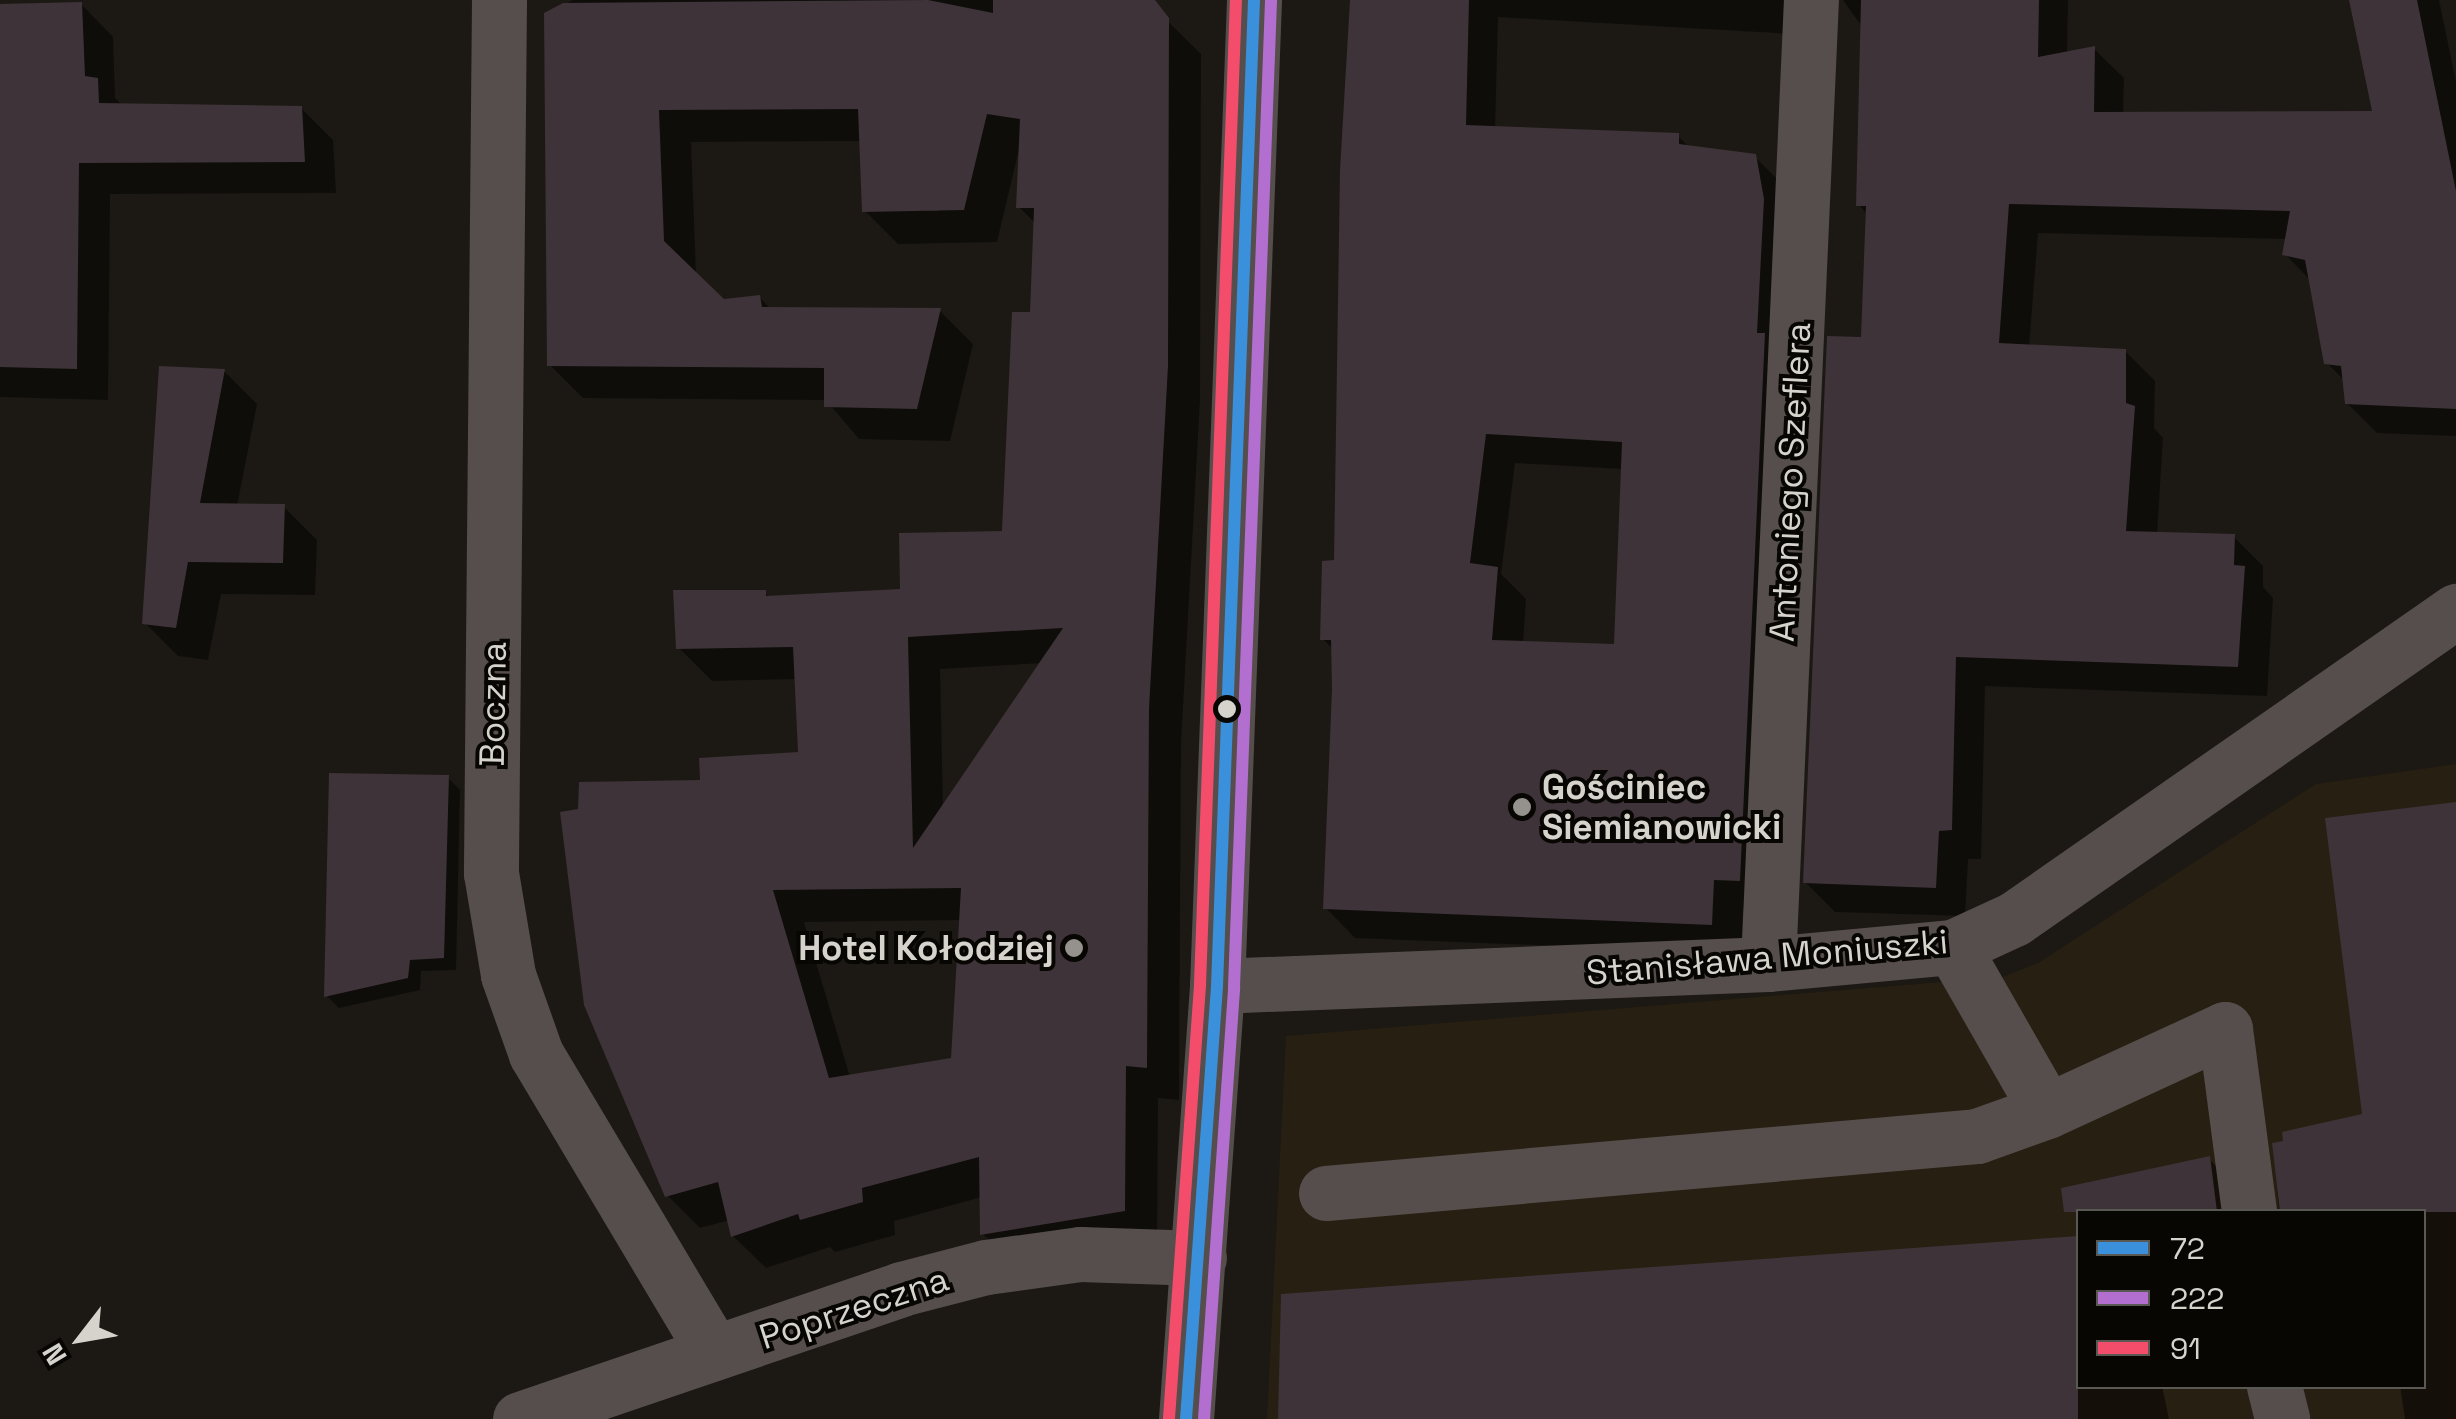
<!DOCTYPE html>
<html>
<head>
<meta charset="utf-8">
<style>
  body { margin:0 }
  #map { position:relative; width:2456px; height:1419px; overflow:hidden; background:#1c1914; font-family:"Space Grotesk",sans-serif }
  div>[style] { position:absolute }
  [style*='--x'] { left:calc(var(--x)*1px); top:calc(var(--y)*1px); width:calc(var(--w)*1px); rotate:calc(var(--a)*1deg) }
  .built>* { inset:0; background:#271f11 }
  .shadow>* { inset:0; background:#0007 }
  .building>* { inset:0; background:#3e3338 }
  .minor>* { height:55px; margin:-27.5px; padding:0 27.5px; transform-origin:27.5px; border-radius:27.5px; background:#564e4c }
  .bus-1>* { height:12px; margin:-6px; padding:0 6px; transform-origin:6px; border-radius:6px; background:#3a90db }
  .bus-2>* { height:12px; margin:-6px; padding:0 6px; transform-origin:6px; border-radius:6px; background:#b36fd0 }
  .bus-3>* { height:12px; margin:-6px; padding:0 6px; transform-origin:6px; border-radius:6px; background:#f44d6c }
  .dots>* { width:28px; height:28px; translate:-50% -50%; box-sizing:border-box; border:5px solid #070603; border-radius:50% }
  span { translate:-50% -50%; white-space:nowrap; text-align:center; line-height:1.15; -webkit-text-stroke:8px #070603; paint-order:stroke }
  .street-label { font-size:35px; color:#d6d2cc }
  .poi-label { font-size:35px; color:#d6d2cc; font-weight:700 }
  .left { translate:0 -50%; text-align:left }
  .right { translate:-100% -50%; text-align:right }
  .legend { position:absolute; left:2076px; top:1209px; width:350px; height:180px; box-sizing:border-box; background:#070603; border:2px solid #5a5853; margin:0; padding:12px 18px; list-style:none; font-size:30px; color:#d6d2cc }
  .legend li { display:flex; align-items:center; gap:20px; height:50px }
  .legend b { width:50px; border:2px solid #5a5853 }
  .north { position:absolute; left:30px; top:1289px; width:100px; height:100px; -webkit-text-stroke:8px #070603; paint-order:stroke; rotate:239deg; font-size:28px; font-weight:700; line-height:40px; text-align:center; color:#d6d2cc }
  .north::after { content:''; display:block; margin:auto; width:35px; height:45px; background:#d6d2cc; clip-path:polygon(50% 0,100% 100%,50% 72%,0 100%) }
</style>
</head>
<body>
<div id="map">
  <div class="built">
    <i style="clip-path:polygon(evenodd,2456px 764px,2456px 1419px,1267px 1419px,1286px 1036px,2003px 977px,2038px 963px,2316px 784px,2456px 764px,2078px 1212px,2424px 1212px,2424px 1386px,2078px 1386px,2078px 1212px)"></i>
  </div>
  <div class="shadow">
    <i style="clip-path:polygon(evenodd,573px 0,1146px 0,1201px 54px,1200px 400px,1181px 743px,1179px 1100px,1158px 1098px,1157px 1243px,1016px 1267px,983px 1234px,982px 1197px,894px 1221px,895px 1235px,835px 1252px,830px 1247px,766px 1268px,733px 1236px,730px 1220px,700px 1228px,667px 1195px,702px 783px,800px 754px,797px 679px,712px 681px,679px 648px,765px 593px,770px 599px,902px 592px,1004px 534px,1033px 315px,1036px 224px,1019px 207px,1019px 149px,997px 242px,898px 244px,865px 211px,862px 141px,691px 142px,696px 275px,723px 301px,759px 297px,772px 310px,940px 311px,973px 344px,950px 441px,859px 439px,826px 400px,583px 398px,550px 365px,546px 15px,573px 0,1042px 663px,943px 808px,940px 669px,1042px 663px,573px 0,962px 920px,953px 1061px,850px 1077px,804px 922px,962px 920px)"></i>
    <i style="clip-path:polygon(evenodd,1353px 0,1839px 0,1814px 12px,1808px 35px,1498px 17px,1495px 129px,1678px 136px,1690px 148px,1755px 157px,1785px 187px,1769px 910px,1743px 909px,1741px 953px,1355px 938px,1326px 908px,1334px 650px,1323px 639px,1337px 562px,1353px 0,1515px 463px,1623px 469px,1616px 646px,1523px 644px,1526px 599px,1501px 574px,1515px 463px)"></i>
    <i style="clip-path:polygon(1843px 0,2068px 0,2067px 54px,2094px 49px,2124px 78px,2123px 114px,2375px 113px,2352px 0,2439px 0,2456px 82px,2456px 436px,2377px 433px,2347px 403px,2345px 381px,2327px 363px,2312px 282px,2285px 254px,2287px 239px,2038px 233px,2029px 347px,2125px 351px,2155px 381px,2154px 428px,2163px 438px,2157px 534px,2234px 537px,2263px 566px,2263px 587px,2273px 598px,2267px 696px,1985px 686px,1981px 859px,1968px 859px,1965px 916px,1835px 912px,1805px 882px,1863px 340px,1868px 215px,1859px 205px,1863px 28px)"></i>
    <i style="clip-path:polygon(81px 4px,113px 37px,115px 98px,122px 105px,301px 108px,333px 140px,336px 193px,110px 194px,108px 400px,0 397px,0 6px)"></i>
    <i style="clip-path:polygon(224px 371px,257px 404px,237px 506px,284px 507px,317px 540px,315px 595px,221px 594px,208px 660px,178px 656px,145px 623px)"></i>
    <i style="clip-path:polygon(448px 778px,460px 790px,456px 970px,421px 971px,420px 990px,339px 1008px,327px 996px)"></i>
    <i style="clip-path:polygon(2456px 804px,2456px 1419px,2405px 1419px,2400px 1386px,2424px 1386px,2424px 1212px,2279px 1212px,2274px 1145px,2365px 1115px)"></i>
    <i style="clip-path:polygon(2209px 1159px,2243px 1193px,2245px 1212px,2102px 1212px)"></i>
    <i style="clip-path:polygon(2078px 1239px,2078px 1386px,2162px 1386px,2169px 1419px,1281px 1419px,1284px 1296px)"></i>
  </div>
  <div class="building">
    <i style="clip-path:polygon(evenodd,928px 0,993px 13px,993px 0,1155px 0,1169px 18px,1168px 366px,1149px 709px,1147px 1068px,1126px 1066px,1125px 1211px,980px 1235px,979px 1157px,862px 1188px,863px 1202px,800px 1220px,798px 1214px,731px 1237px,718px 1182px,665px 1197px,584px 1005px,560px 812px,578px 809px,579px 782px,700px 780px,699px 758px,798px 752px,793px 647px,676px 649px,673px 590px,766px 590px,766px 596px,900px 589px,899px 533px,1002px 531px,1012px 312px,1030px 312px,1034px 208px,1016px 208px,1020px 119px,987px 114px,964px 210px,862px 212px,858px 109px,659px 110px,664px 241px,724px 299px,760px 295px,762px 307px,941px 308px,917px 409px,824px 407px,824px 368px,547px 366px,544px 13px,563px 3px,928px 0,1063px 628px,913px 848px,908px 637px,1063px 628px,928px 0,961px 888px,951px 1058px,829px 1078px,773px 890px,961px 888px)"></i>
    <i style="clip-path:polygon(evenodd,1350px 0,1469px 0,1466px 125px,1679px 133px,1679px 144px,1756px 154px,1764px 199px,1757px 333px,1765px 333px,1740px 881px,1714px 880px,1712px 925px,1323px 909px,1332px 689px,1331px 640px,1320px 640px,1322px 561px,1334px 560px,1340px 170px,1350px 0,1486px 434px,1622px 442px,1614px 644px,1492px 640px,1498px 567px,1470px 563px,1486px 434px)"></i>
    <i style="clip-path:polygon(1861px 0,2039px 0,2038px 57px,2095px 46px,2094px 112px,2372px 111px,2349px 0,2417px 0,2456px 191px,2456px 409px,2345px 404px,2341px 366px,2324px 364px,2305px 260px,2282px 255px,2290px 211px,2009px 204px,1999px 343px,2126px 349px,2126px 403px,2135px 406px,2126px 531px,2235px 534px,2234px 565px,2245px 566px,2238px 667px,1956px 657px,1952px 830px,1939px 831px,1936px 888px,1803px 883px,1827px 336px,1861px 337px,1866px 206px,1856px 206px)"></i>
    <i style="clip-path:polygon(82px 2px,85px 76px,98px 78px,99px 103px,302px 106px,305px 162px,79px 163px,77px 369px,0 367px,0 4px)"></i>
    <i style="clip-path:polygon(159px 366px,225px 369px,200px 503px,285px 504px,283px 563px,188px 562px,176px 628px,142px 624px)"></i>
    <i style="clip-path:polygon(329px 773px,449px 775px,444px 958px,410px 960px,408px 978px,324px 997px)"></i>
    <i style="clip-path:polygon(2456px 802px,2456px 1212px,2280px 1212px,2272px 1143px,2283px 1141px,2282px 1132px,2362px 1114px,2325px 818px)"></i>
    <i style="clip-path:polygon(2210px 1156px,2217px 1212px,2064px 1212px,2061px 1188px)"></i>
    <i style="clip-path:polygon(2078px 1236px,2078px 1419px,1278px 1419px,1281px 1294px)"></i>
  </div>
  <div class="minor">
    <i style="--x:499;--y:0;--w:873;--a:90.53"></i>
    <i style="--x:491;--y:873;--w:103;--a:80.5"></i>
    <i style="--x:508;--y:975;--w:84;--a:70.5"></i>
    <i style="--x:536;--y:1054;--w:348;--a:59.2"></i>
    <i style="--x:1953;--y:947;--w:189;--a:60.2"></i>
    <i style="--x:2047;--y:1111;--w:196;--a:-24.7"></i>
    <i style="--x:2225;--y:1029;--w:185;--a:82.5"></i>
    <i style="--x:1768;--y:964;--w:965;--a:-87.45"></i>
    <i style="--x:1217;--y:986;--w:551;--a:-2.29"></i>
    <i style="--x:1768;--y:964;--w:186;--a:-5.3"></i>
    <i style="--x:1953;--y:947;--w:67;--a:-24.7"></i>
    <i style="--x:2014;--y:919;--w:539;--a:-34.87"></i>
    <i style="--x:1326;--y:1193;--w:653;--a:-5"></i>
    <i style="--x:1977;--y:1136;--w:74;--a:-19.7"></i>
    <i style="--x:2274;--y:1386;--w:34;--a:76"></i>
    <i style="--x:520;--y:1419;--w:403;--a:-18.8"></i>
    <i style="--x:901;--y:1289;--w:88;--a:-14.5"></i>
    <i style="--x:986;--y:1267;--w:95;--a:-7.9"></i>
    <i style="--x:1080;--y:1254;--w:119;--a:1.9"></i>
    <i style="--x:1186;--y:1419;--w:434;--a:-85.9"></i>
    <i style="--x:1217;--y:986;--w:987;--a:-87.85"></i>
  </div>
  <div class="bus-1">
    <i style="--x:1186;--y:1419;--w:434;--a:-85.9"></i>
    <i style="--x:1217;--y:986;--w:987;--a:-87.85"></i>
  </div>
  <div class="bus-2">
    <i style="--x:1204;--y:1419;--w:433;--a:-86"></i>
    <i style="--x:1234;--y:987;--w:987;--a:-87.85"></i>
  </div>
  <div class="bus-3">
    <i style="--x:1169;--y:1418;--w:434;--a:-85.9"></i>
    <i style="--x:1200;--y:985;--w:986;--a:-87.91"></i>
  </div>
  <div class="dots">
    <i style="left:1227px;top:709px;background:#d6d2cc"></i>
    <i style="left:1522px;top:807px;background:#95918c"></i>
    <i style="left:1074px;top:948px;background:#95918c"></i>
  </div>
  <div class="street-label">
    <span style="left:1790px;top:482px;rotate:-87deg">Antoniego Szeflera</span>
    <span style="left:493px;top:704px;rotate:-89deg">Boczna</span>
    <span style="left:1767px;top:957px;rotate:-5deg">Stanisława Moniuszki</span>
    <span style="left:854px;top:1308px;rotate:-18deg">Poprzeczna</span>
  </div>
  <div class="poi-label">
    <span class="left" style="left:1542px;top:807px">Gościniec<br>Siemianowicki</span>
    <span class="right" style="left:1054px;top:948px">Hotel Kołodziej</span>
  </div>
  <ul class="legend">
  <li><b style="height:12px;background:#3a90db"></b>72</li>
  <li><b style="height:12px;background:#b36fd0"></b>222</li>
  <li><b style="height:12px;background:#f44d6c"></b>91</li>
  </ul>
  <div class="north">N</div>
</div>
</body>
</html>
